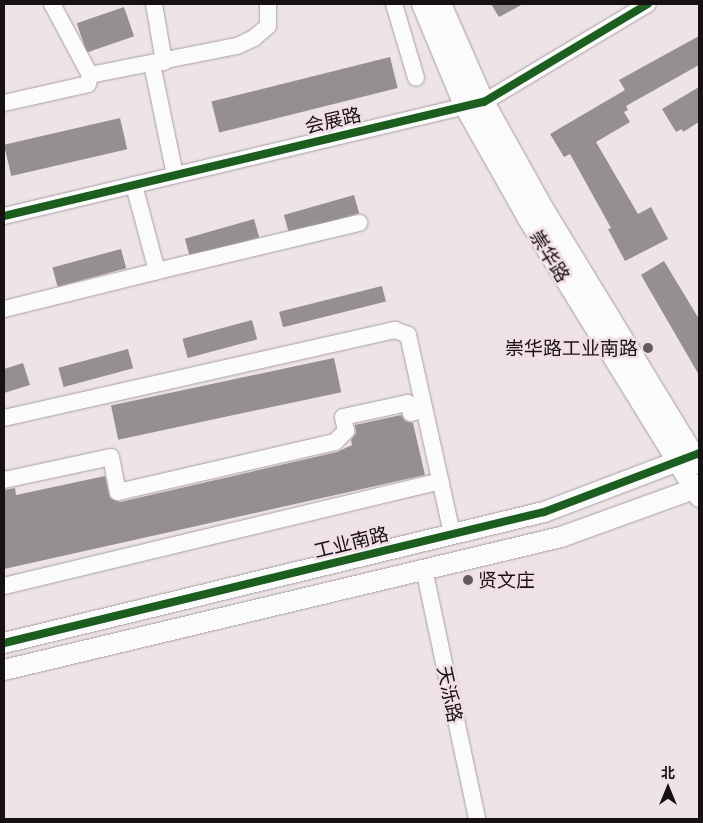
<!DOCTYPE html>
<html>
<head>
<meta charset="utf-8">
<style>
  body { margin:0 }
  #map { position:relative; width:703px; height:823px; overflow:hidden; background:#eee3e7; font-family:"Titillium Web","Noto Sans SC",sans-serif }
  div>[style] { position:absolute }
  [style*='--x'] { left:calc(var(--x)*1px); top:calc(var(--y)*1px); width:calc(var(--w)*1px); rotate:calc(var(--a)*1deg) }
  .building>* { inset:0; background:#968f92; transform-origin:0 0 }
  .roads { filter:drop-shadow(0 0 1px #a8a0a3) drop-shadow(0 0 1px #a8a0a3) }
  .minor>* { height:16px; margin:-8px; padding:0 8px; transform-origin:8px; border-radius:8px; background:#fcfbfb }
  .major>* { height:20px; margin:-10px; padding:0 10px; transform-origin:10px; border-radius:10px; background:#fcfbfb }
  .cycleway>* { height:8px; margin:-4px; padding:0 4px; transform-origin:4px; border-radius:4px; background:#1b5e20 }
  .dots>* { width:14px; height:14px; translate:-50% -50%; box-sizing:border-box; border:2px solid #f2dfe6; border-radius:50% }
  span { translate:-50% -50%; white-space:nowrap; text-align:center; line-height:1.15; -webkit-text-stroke:5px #f2dfe6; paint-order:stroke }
  .street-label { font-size:19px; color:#171114 }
  .poi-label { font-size:19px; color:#171114 }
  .right { translate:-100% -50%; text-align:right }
  .left { translate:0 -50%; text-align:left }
  .frame { position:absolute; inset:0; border:5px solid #171114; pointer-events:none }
  .north { position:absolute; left:643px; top:763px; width:50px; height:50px; -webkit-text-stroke:4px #f2dfe6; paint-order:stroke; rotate:0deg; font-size:14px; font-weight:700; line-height:20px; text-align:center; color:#171114 }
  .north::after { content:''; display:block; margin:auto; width:18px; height:22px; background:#171114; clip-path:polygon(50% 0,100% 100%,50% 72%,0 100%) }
</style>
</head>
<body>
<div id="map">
  <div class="building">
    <i style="clip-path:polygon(491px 4px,523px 4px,499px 17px)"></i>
    <i style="left:124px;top:7px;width:31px;height:50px;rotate:71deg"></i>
    <i style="clip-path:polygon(699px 36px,699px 65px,626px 106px,628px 110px,624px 112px,630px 122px,596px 142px,638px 214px,651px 207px,668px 239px,625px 261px,608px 229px,611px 228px,570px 154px,564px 157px,550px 134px,625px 90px,619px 80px)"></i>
    <i style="left:390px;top:57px;width:32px;height:184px;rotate:76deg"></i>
    <i style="clip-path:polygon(699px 87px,699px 122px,683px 132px,682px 129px,676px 132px,662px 109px)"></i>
    <i style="left:120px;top:118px;width:32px;height:119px;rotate:77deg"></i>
    <i style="left:354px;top:195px;width:19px;height:73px;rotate:74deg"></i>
    <i style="left:254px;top:219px;width:19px;height:72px;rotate:74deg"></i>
    <i style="left:121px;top:249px;width:20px;height:71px;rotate:75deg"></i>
    <i style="clip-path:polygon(664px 261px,699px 319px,699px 375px,641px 275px)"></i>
    <i style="left:382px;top:286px;width:16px;height:106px;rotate:76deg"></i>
    <i style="left:252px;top:320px;width:20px;height:72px;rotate:75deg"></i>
    <i style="left:128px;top:349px;width:20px;height:72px;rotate:75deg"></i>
    <i style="left:334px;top:358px;width:35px;height:228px;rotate:78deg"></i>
    <i style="clip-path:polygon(23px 363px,30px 385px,4px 393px,4px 369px)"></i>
    <i style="clip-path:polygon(401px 415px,405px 421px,413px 423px,425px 475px,4px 569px,4px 490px,15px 488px,16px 495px,105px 476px,110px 498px,120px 502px,337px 452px,352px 445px,351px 440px,356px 433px,355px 425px)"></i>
  </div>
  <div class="roads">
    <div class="minor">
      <i style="--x:52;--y:4;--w:81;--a:61.8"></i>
      <i style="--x:90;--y:75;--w:150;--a:-11.2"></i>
      <i style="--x:237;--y:46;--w:19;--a:-25"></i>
      <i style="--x:254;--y:38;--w:18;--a:-41"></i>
      <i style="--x:268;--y:26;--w:22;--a:-90"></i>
      <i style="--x:154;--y:4;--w:59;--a:80.2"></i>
      <i style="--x:394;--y:4;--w:77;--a:73.4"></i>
      <i style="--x:152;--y:64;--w:113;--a:78.3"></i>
      <i style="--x:4;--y:103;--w:86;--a:-12.7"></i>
      <i style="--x:88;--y:84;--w:9;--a:-77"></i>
      <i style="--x:4;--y:216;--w:493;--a:-13.4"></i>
      <i style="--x:484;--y:102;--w:191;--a:-30.9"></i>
      <i style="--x:157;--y:271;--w:208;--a:-13.4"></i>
      <i style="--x:4;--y:309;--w:158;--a:-13.9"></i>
      <i style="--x:157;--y:271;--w:89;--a:-105"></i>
      <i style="--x:4;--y:418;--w:401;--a:-12.7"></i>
      <i style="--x:395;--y:330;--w:14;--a:21"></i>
      <i style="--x:408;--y:335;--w:204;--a:77.5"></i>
      <i style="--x:4;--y:480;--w:109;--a:-12.1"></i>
      <i style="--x:111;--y:457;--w:36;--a:79"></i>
      <i style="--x:118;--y:492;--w:223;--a:-13"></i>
      <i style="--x:335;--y:442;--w:16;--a:-45"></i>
      <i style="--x:346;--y:431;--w:14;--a:-102"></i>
      <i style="--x:343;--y:417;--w:66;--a:-12.2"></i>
      <i style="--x:408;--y:403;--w:10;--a:73"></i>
      <i style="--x:411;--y:413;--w:14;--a:-17"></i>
      <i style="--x:424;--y:569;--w:256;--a:78"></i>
      <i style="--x:4;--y:586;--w:449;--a:-13.5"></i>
    </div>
    <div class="major">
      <i style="--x:422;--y:4;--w:109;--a:67.4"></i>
      <i style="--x:464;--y:105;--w:129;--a:60.6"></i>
      <i style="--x:527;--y:217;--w:329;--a:58.4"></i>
      <i style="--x:441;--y:4;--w:107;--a:66.3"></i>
      <i style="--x:484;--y:102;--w:121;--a:60.9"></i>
      <i style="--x:543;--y:208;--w:300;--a:58.6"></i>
      <i style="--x:4;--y:643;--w:556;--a:-13.64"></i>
      <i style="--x:544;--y:512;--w:166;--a:-20.8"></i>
      <i style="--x:4;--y:670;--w:573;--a:-13.43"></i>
      <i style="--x:561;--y:537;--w:147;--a:-19.9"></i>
    </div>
  </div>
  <div class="cycleway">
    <i style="--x:4;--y:216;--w:493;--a:-13.4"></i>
    <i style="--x:484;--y:102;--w:191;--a:-30.9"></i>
    <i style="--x:4;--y:643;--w:556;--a:-13.64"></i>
    <i style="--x:544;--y:512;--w:166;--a:-20.8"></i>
  </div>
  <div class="dots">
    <i style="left:648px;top:348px;background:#625a5e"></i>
    <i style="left:468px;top:580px;background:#625a5e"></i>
  </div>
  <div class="street-label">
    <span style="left:333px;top:120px;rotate:-13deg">会展路</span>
    <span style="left:550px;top:256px;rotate:58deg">崇华路</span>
    <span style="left:351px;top:542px;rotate:-14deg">工业南路</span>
    <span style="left:450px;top:694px;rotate:78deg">天泺路</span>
  </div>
  <div class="poi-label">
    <span class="right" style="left:638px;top:348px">崇华路工业南路</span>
    <span class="left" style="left:478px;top:580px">贤文庄</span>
  </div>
  <div class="frame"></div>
  <div class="north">北</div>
</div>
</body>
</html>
